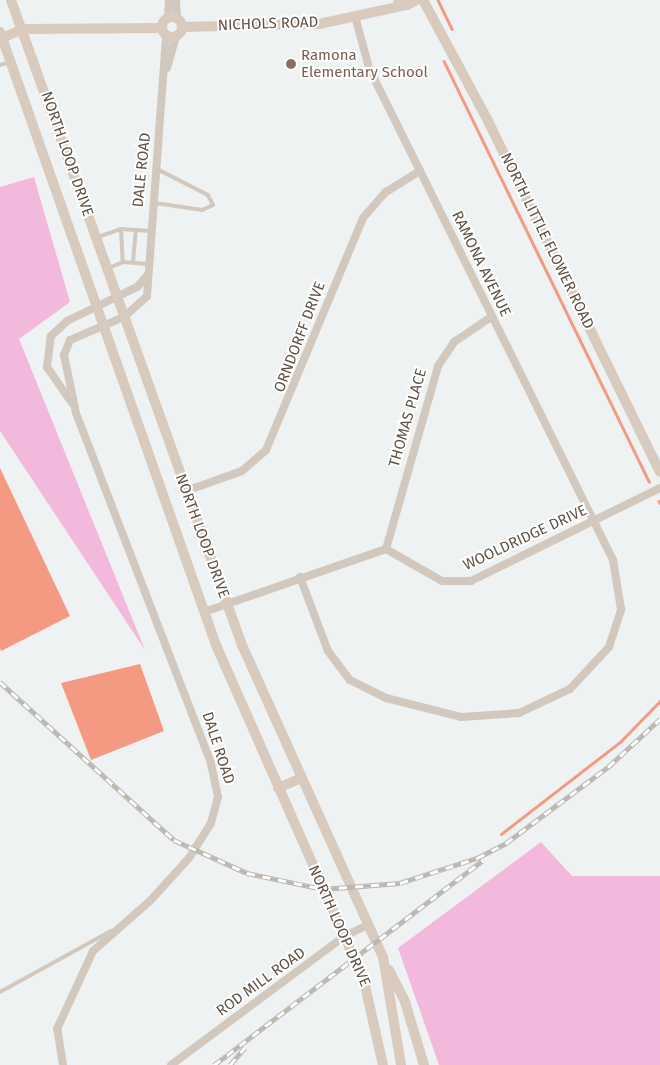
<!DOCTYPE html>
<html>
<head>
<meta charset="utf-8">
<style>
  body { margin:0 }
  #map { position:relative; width:660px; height:1065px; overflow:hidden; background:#eff2f2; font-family:"Fira Sans",sans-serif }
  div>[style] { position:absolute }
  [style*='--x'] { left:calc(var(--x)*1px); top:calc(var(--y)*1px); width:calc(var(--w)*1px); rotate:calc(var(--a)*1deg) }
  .green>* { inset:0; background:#f3b9dd }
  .water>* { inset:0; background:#f49a83 }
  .stream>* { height:2.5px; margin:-1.25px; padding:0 1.25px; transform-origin:1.25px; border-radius:1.25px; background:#f49a83 }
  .lane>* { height:4px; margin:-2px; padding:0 2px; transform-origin:2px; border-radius:2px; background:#d2c8be }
  .street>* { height:8px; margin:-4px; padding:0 4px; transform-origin:4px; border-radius:4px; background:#d2c8be }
  .secondary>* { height:10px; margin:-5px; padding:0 5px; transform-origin:5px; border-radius:5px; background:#d8cbbe }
  .secondary>.ring { margin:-5px; padding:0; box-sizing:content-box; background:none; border:10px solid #d8cbbe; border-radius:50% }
  .rail>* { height:4.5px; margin-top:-2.25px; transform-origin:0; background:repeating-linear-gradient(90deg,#fff 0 8px,#bab6b0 0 16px); box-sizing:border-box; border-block:1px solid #bab6b0 }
  .dots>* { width:14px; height:14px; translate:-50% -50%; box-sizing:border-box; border:2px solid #fff; border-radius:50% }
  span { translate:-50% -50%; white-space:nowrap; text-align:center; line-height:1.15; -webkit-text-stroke:4px #fff; paint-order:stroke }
  .street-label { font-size:15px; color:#5e5145 }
  .education-label { font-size:15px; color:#785e54 }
  .left { translate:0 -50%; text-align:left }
</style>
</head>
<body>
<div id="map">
  <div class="green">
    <i style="clip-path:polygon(34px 177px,70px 302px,19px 339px,145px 650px,0 431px,0 187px)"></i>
    <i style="clip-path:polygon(541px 842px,572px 876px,660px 876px,660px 1065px,439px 1065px,398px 948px)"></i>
  </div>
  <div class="water">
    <i style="clip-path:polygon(0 468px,70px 616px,1px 651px,0 648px)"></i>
    <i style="clip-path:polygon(140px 664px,164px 731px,91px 760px,61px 683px)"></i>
  </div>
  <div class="stream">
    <i style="--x:438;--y:0;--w:32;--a:64"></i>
    <i style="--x:444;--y:61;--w:468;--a:64"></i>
    <i style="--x:659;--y:501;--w:2;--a:63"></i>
    <i style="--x:501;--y:834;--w:150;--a:-37.7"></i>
    <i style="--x:620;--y:742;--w:57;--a:-45.7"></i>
  </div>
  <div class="lane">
    <i style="--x:0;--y:65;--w:10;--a:-17"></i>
    <i style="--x:155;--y:203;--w:48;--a:8.5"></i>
    <i style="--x:202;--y:210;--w:12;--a:-24"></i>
    <i style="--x:213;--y:205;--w:11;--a:-117"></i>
    <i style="--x:208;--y:195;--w:57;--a:-153"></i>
    <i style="--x:121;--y:229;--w:33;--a:87"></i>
    <i style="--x:98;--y:237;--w:24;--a:-19"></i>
    <i style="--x:121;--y:229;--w:29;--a:4"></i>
    <i style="--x:133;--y:262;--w:32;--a:-85"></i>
    <i style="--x:109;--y:268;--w:15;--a:-23"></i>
    <i style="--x:123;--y:262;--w:24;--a:5"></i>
    <i style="--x:0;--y:992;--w:127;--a:-28.8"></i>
  </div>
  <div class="street">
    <i style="--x:176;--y:0;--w:19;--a:87"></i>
    <i style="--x:168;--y:18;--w:18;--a:-87"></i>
    <i style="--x:167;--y:68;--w:32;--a:-74"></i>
    <i style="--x:72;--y:403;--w:44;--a:-124.8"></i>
    <i style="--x:47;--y:367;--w:31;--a:-83"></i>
    <i style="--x:51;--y:336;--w:22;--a:-43"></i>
    <i style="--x:67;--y:321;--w:78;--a:-25.9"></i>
    <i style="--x:137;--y:287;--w:15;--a:-48"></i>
    <i style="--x:186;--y:491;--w:59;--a:-19.7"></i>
    <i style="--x:242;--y:471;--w:32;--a:-41"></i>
    <i style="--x:266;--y:450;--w:251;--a:-67.3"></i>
    <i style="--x:363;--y:218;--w:35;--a:-49"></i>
    <i style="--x:386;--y:192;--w:40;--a:-32"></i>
    <i style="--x:386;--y:549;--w:190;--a:-74.1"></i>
    <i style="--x:438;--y:366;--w:29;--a:-56"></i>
    <i style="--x:454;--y:342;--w:45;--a:-34"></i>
    <i style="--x:300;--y:577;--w:79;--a:69.3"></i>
    <i style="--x:328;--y:651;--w:36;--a:53"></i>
    <i style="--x:350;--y:680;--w:40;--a:26.6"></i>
    <i style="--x:386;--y:698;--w:77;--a:14.2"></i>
    <i style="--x:461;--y:717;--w:58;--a:-3.9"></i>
    <i style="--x:519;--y:713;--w:56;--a:-25.2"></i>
    <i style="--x:570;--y:689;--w:57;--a:-47.1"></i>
    <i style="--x:609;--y:647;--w:40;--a:-72"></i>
    <i style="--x:621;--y:609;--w:50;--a:-99.3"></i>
    <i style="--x:613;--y:560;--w:549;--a:-116.38"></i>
    <i style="--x:369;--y:68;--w:54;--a:-105.1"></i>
    <i style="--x:204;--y:612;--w:193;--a:-19.1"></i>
    <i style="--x:386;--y:549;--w:64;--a:29.7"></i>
    <i style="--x:442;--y:581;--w:29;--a:0"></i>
    <i style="--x:471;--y:581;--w:211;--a:-26.2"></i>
    <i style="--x:63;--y:1065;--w:36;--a:-99"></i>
    <i style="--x:57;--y:1029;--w:86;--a:-65.2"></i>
    <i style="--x:93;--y:951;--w:76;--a:-41.3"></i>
    <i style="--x:150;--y:901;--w:58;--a:-47.8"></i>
    <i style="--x:189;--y:858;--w:41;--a:-57.8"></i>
    <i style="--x:211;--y:823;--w:27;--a:-75"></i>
    <i style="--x:218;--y:797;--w:35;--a:-102"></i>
    <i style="--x:211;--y:763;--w:375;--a:-111.1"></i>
    <i style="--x:76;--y:413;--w:59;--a:-101.7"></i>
    <i style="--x:64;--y:355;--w:16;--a:-68"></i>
    <i style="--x:70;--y:340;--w:59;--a:-23.1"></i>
    <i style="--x:124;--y:317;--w:31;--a:-42"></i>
    <i style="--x:147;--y:296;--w:261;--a:-85.8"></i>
    <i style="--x:171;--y:1065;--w:217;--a:-36.6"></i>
    <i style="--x:345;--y:936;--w:25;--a:-26"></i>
  </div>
  <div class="secondary">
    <i style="--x:11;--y:0;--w:685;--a:70.3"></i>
    <i style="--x:242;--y:645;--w:342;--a:65.7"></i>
    <i style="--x:383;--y:957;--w:109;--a:80.5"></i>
    <i style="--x:398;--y:0;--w:10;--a:29"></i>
    <i style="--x:407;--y:5;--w:11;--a:-27"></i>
    <i style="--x:423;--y:0;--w:135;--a:61.7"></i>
    <i style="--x:487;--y:119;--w:393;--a:63.9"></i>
    <i class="ring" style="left:162px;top:17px;width:10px;height:10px"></i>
    <i style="--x:182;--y:27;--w:137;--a:-1.3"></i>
    <i style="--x:319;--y:24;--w:90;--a:-12.2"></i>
    <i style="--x:0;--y:32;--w:650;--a:70.59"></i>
    <i style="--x:216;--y:645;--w:367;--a:66.2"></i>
    <i style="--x:364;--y:981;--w:86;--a:77.3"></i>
    <i style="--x:2;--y:38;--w:23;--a:-23"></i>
    <i style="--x:23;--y:29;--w:139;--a:-0.4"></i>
    <i style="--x:278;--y:788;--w:23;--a:-23"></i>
    <i style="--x:389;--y:970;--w:36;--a:63"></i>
    <i style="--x:405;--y:1002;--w:66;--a:73.2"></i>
  </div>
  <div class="rail">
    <i style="--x:0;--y:682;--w:235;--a:42.2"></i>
    <i style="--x:174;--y:840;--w:80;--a:24.3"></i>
    <i style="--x:247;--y:873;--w:78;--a:11.9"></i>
    <i style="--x:323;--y:889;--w:77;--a:-4.5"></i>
    <i style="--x:400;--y:883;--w:81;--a:-18"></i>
    <i style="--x:477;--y:858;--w:33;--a:-27"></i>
    <i style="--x:506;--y:843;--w:127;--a:-36.7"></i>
    <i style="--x:608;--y:767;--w:71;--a:-42.7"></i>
    <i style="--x:214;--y:1065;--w:337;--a:-37.3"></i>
    <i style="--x:230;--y:1065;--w:23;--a:-50"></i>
  </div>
  <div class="dots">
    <i style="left:291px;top:64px;background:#8d6e63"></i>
  </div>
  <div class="street-label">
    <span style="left:268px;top:24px;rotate:-2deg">NICHOLS ROAD</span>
    <span style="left:67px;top:154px;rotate:71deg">NORTH LOOP DRIVE</span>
    <span style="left:142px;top:170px;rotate:-84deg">DALE ROAD</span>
    <span style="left:547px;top:241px;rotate:64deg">NORTH LITTLE FLOWER ROAD</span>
    <span style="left:481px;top:264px;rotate:64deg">RAMONA AVENUE</span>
    <span style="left:300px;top:337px;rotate:-69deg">ORNDORFF DRIVE</span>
    <span style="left:408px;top:418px;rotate:-74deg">THOMAS PLACE</span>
    <span style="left:202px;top:536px;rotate:70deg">NORTH LOOP DRIVE</span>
    <span style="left:525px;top:538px;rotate:-25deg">WOOLDRIDGE DRIVE</span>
    <span style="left:218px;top:748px;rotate:72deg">DALE ROAD</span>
    <span style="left:339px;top:926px;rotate:66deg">NORTH LOOP DRIVE</span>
    <span style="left:261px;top:982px;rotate:-36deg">ROD MILL ROAD</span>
  </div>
  <div class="education-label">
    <span class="left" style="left:301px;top:64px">Ramona<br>Elementary School</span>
  </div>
</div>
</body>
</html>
